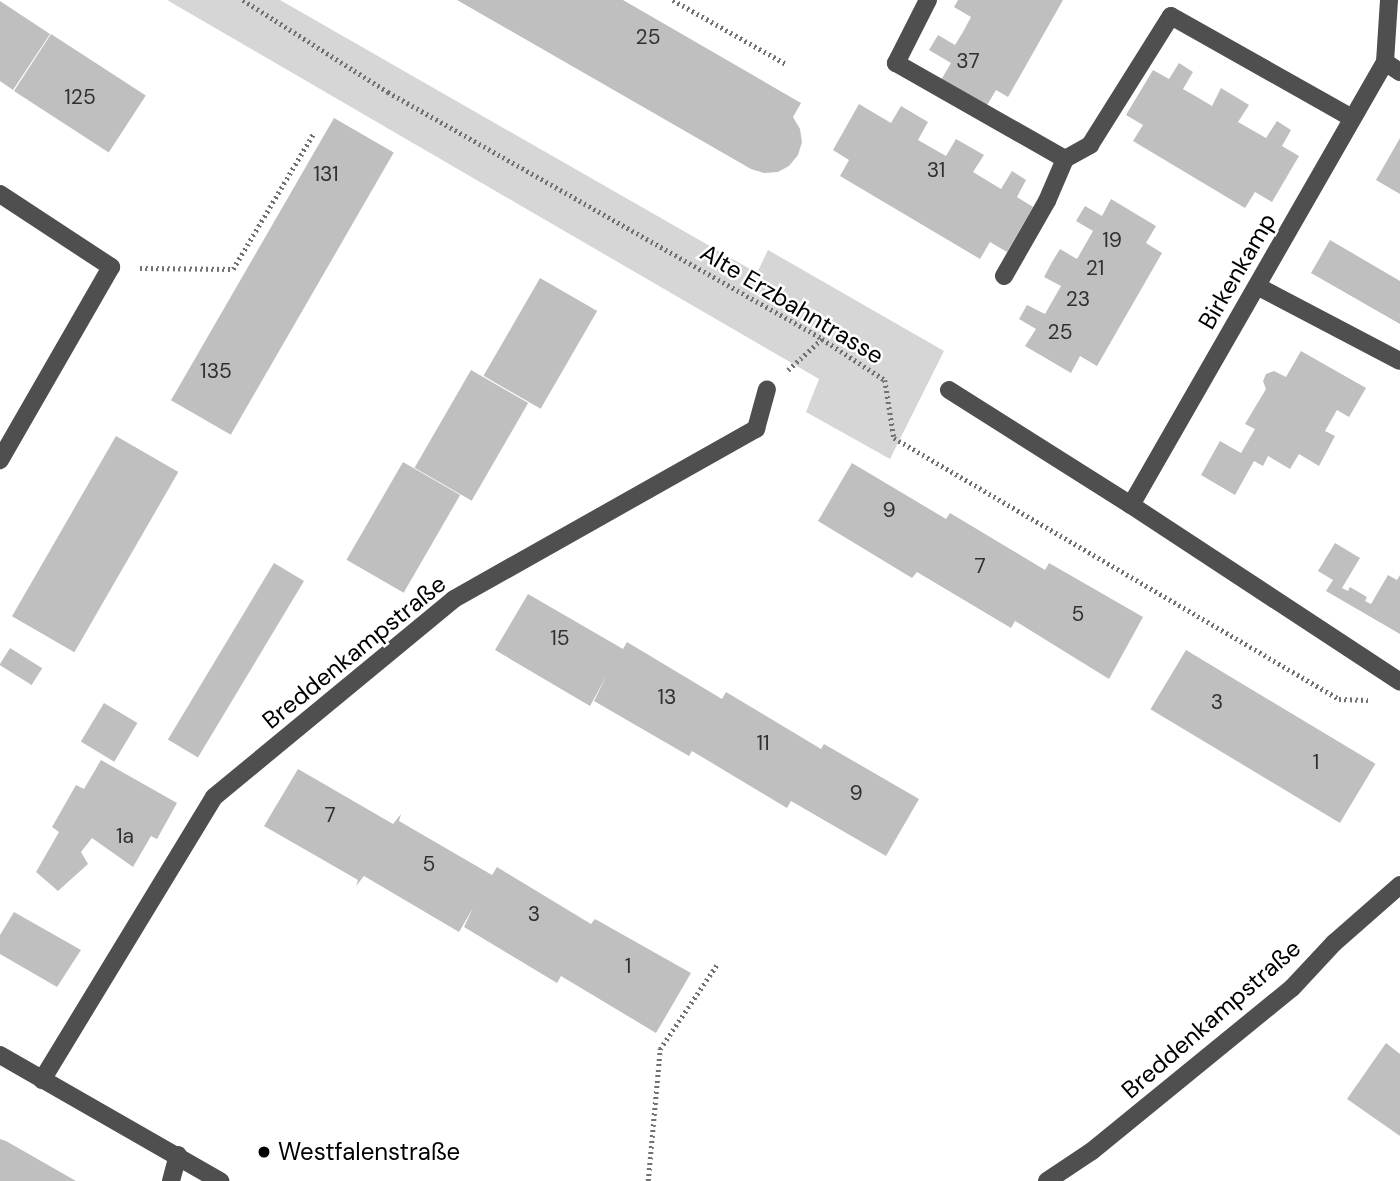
<!DOCTYPE html>
<html>
<head>
<meta charset="utf-8">
<style>
  body { margin:0 }
  #map { position:relative; width:1400px; height:1181px; overflow:hidden; background:#fff; font-family:"DM Sans",sans-serif }
  div>[style] { position:absolute }
  [style*='--x'] { left:calc(var(--x)*1px); top:calc(var(--y)*1px); width:calc(var(--w)*1px); rotate:calc(var(--a)*1deg) }
  .green>* { inset:0; background:#d6d6d6 }
  .building>* { inset:0; background:#bfbfbf; transform-origin:0 0 }
  .path>* { height:4.5px; margin-top:-2.25px; transform-origin:0; background:repeating-linear-gradient(90deg,#717171 0 2px,transparent 0 5.5px) }
  .minor>* { height:18px; margin:-9px; padding:0 9px; transform-origin:9px; border-radius:9px; background:#4f4f4f }
  .dots>* { width:19px; height:19px; translate:-50% -50%; box-sizing:border-box; border:4px solid #fff; border-radius:50% }
  span { translate:-50% -50%; white-space:nowrap; text-align:center; line-height:1.15; -webkit-text-stroke:5px #fff; paint-order:stroke }
  .number-label { font-size:21px; color:#303030 }
  .number-label span { -webkit-text-stroke-width:0 }
  .street-label { font-size:24px; color:#000 }
  .poi-label { font-size:24px; color:#000 }
  .left { translate:0 -50%; text-align:left }
</style>
</head>
<body>
<div id="map">
  <div class="green">
    <i style="clip-path:polygon(167px 0,280px 0,757px 273px,768px 250px,944px 351px,890px 459px,806px 412px,819px 379px)"></i>
  </div>
  <div class="building">
    <i style="clip-path:polygon(457px 0,623px 0,801px 103px,793px 117px,800px 129px,802px 142px,798px 155px,789px 166px,778px 172px,764px 173px,751px 169px)"></i>
    <i style="clip-path:polygon(958px 0,1063px 0,1008px 97px,996px 90px,986px 107px,941px 80px,951px 63px,929px 50px,938px 35px,955px 45px,963px 32px,971px 17px,954px 7px)"></i>
    <i style="clip-path:polygon(0 1px,50px 34px,13px 90px,0 81px)"></i>
    <i style="left:51px;top:34px;width:113px;height:68px;rotate:33deg"></i>
    <i style="clip-path:polygon(1179px 63px,1193px 72px,1183px 89px,1197px 97px,1212px 106px,1221px 88px,1249px 105px,1238px 122px,1266px 138px,1277px 121px,1291px 130px,1282px 146px,1299px 156px,1272px 202px,1255px 192px,1245px 208px,1133px 141px,1143px 125px,1126px 115px,1153px 70px,1169px 79px)"></i>
    <i style="clip-path:polygon(859px 104px,891px 123px,901px 106px,928px 122px,918px 140px,946px 156px,956px 139px,984px 155px,973px 172px,1001px 189px,1012px 171px,1026px 180px,1017px 197px,1033px 207px,1007px 252px,990px 242px,980px 259px,840px 176px,849px 160px,833px 150px)"></i>
    <i style="left:334px;top:118px;width:69px;height:326px;rotate:30deg"></i>
    <i style="clip-path:polygon(1400px 138px,1400px 194px,1376px 180px)"></i>
    <i style="clip-path:polygon(1111px 199px,1156px 226px,1146px 243px,1162px 253px,1097px 366px,1080px 356px,1071px 373px,1025px 346px,1036px 329px,1019px 319px,1027px 305px,1045px 314px,1061px 286px,1044px 277px,1052px 262px,1060px 249px,1077px 259px,1093px 231px,1076px 221px,1085px 206px,1102px 216px)"></i>
    <i style="clip-path:polygon(1330px 240px,1400px 281px,1400px 324px,1311px 273px)"></i>
    <i style="left:540px;top:278px;width:66px;height:113px;rotate:30deg"></i>
    <i style="clip-path:polygon(1301px 351px,1366px 388px,1349px 417px,1337px 410px,1325px 431px,1335px 436px,1319px 466px,1299px 454px,1290px 469px,1268px 456px,1263px 466px,1254px 461px,1235px 495px,1201px 475px,1220px 441px,1241px 453px,1255px 429px,1245px 424px,1266px 389px,1263px 381px,1266px 374px,1274px 371px,1286px 377px)"></i>
    <i style="left:471px;top:370px;width:66px;height:113px;rotate:30deg"></i>
    <i style="left:116px;top:436px;width:72px;height:208px;rotate:30deg"></i>
    <i style="left:403px;top:462px;width:66px;height:113px;rotate:30deg"></i>
    <i style="clip-path:polygon(852px 463px,946px 519px,950px 513px,1045px 570px,1049px 563px,1143px 617px,1109px 679px,1015px 621px,1011px 628px,917px 572px,912px 578px,818px 521px)"></i>
    <i style="clip-path:polygon(1335px 543px,1360px 558px,1342px 588px,1348px 591px,1350px 587px,1367px 597px,1365px 601px,1371px 604px,1388px 575px,1397px 580px,1400px 575px,1400px 634px,1326px 591px,1333px 580px,1318px 571px)"></i>
    <i style="left:274px;top:563px;width:35px;height:206px;rotate:31deg"></i>
    <i style="clip-path:polygon(528px 594px,623px 649px,627px 642px,722px 699px,726px 692px,821px 749px,824px 744px,919px 799px,886px 856px,791px 801px,787px 808px,692px 751px,689px 756px,594px 701px,607px 675px,590px 706px,495px 650px)"></i>
    <i style="left:10px;top:648px;width:38px;height:20px;rotate:32deg"></i>
    <i style="left:1186px;top:650px;width:221px;height:69px;rotate:31deg"></i>
    <i style="left:104px;top:703px;width:39px;height:45px;rotate:31deg"></i>
    <i style="clip-path:polygon(101px 760px,177px 803px,157px 839px,151px 836px,133px 867px,92px 838px,81px 852px,88px 864px,58px 891px,36px 872px,59px 832px,52px 827px,76px 785px,84px 789px)"></i>
    <i style="clip-path:polygon(298px 769px,393px 824px,401px 814px,399px 821px,492px 875px,497px 867px,591px 924px,595px 919px,691px 973px,656px 1033px,561px 976px,557px 983px,464px 927px,473px 908px,459px 932px,364px 876px,356px 886px,358px 880px,264px 826px)"></i>
    <i style="clip-path:polygon(14px 912px,81px 950px,57px 987px,0 954px,0 935px)"></i>
    <i style="clip-path:polygon(1386px 1043px,1400px 1054px,1400px 1136px,1347px 1099px)"></i>
    <i style="clip-path:polygon(0 1139px,6px 1141px,76px 1181px,0 1181px)"></i>
  </div>
  <div class="path">
    <i style="--x:243;--y:0;--w:172;--a:32.4"></i>
    <i style="--x:388;--y:92;--w:499;--a:29.6"></i>
    <i style="--x:822;--y:339;--w:75;--a:33.1"></i>
    <i style="--x:885;--y:380;--w:59;--a:81.2"></i>
    <i style="--x:894;--y:438;--w:516;--a:30.39"></i>
    <i style="--x:1339;--y:699;--w:29;--a:2"></i>
    <i style="--x:673;--y:0;--w:130;--a:29.5"></i>
    <i style="--x:140;--y:268;--w:93;--a:0.6"></i>
    <i style="--x:233;--y:269;--w:157;--a:-59.3"></i>
    <i style="--x:788;--y:370;--w:46;--a:-42.4"></i>
    <i style="--x:648;--y:1181;--w:133;--a:-84.8"></i>
    <i style="--x:660;--y:1049;--w:104;--a:-56"></i>
  </div>
  <div class="minor">
    <i style="--x:928;--y:0;--w:71;--a:116.9"></i>
    <i style="--x:896;--y:63;--w:194;--a:29.6"></i>
    <i style="--x:1065;--y:159;--w:29;--a:-29"></i>
    <i style="--x:1090;--y:145;--w:152;--a:-57.9"></i>
    <i style="--x:1171;--y:16;--w:208;--a:29.4"></i>
    <i style="--x:1385;--y:62;--w:18;--a:34"></i>
    <i style="--x:0;--y:194;--w:133;--a:33.3"></i>
    <i style="--x:111;--y:267;--w:223;--a:119.9"></i>
    <i style="--x:1004;--y:276;--w:86;--a:-60.2"></i>
    <i style="--x:1047;--y:201;--w:46;--a:-66.8"></i>
    <i style="--x:1257;--y:286;--w:161;--a:27.7"></i>
    <i style="--x:949;--y:390;--w:215;--a:32.3"></i>
    <i style="--x:1131;--y:505;--w:322;--a:33.3"></i>
    <i style="--x:1131;--y:505;--w:511;--a:-60.17"></i>
    <i style="--x:1385;--y:62;--w:62;--a:-86.3"></i>
    <i style="--x:0;--y:1055;--w:254;--a:29.8"></i>
    <i style="--x:42;--y:1080;--w:331;--a:-58.7"></i>
    <i style="--x:214;--y:797;--w:311;--a:-39.5"></i>
    <i style="--x:454;--y:599;--w:347;--a:-29.4"></i>
    <i style="--x:756;--y:429;--w:41;--a:-74.6"></i>
    <i style="--x:171;--y:1181;--w:27;--a:-75"></i>
    <i style="--x:1047;--y:1181;--w:54;--a:-33.7"></i>
    <i style="--x:1092;--y:1151;--w:258;--a:-39.2"></i>
    <i style="--x:1292;--y:988;--w:62;--a:-47"></i>
    <i style="--x:1334;--y:943;--w:88;--a:-41.3"></i>
  </div>
  <div class="dots">
    <i style="left:264px;top:1152px;background:#000"></i>
  </div>
  <div class="number-label">
    <span style="left:648px;top:37px">25</span>
    <span style="left:968px;top:61px">37</span>
    <span style="left:80px;top:97px">125</span>
    <span style="left:936px;top:170px">31</span>
    <span style="left:326px;top:174px">131</span>
    <span style="left:1112px;top:240px">19</span>
    <span style="left:1095px;top:268px">21</span>
    <span style="left:1078px;top:299px">23</span>
    <span style="left:1060px;top:332px">25</span>
    <span style="left:216px;top:371px">135</span>
    <span style="left:889px;top:510px">9</span>
    <span style="left:980px;top:566px">7</span>
    <span style="left:1078px;top:614px">5</span>
    <span style="left:560px;top:638px">15</span>
    <span style="left:667px;top:697px">13</span>
    <span style="left:1217px;top:702px">3</span>
    <span style="left:763px;top:743px">11</span>
    <span style="left:1316px;top:762px">1</span>
    <span style="left:856px;top:793px">9</span>
    <span style="left:330px;top:815px">7</span>
    <span style="left:125px;top:836px">1a</span>
    <span style="left:429px;top:864px">5</span>
    <span style="left:534px;top:914px">3</span>
    <span style="left:628px;top:966px">1</span>
  </div>
  <div class="street-label">
    <span style="left:1237px;top:271px;rotate:-60deg">Birkenkamp</span>
    <span style="left:792px;top:304px;rotate:31deg">Alte Erzbahntrasse</span>
    <span style="left:354px;top:652px;rotate:-39deg">Breddenkampstraße</span>
    <span style="left:1211px;top:1019px;rotate:-41deg">Breddenkampstraße</span>
  </div>
  <div class="poi-label">
    <span class="left" style="left:278px;top:1152px">Westfalenstraße</span>
  </div>
</div>
</body>
</html>
